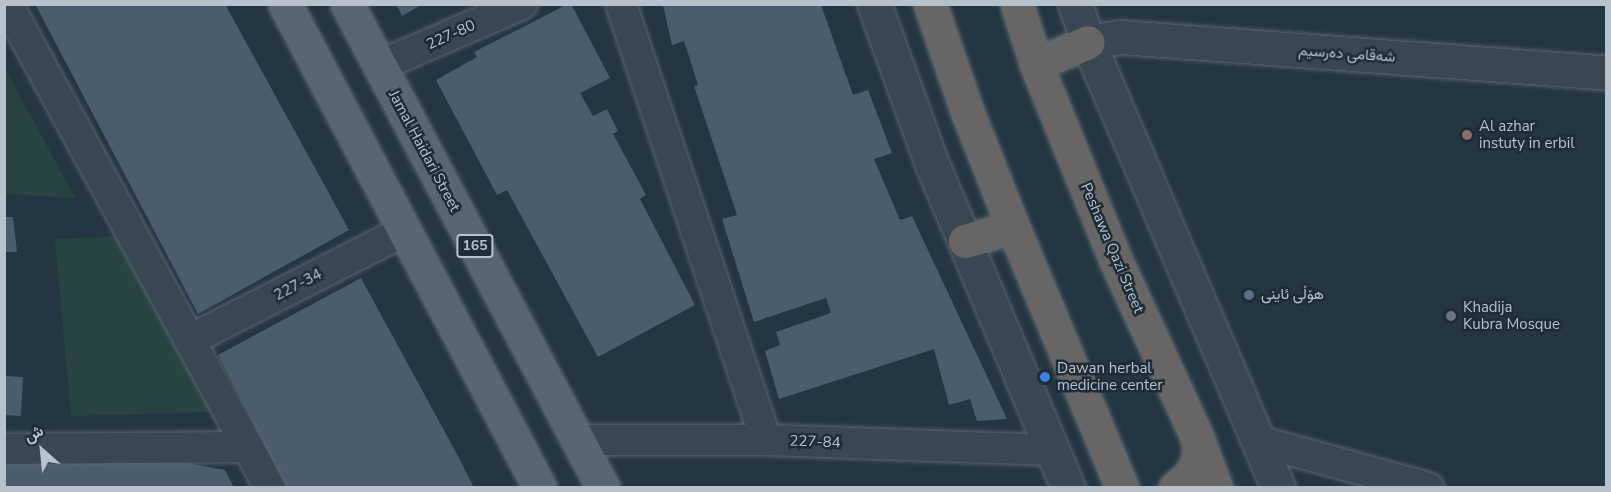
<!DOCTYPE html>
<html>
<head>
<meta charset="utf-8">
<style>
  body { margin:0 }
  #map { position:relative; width:1611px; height:492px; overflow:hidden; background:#253643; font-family:"Nunito Sans",Vazirmatn,sans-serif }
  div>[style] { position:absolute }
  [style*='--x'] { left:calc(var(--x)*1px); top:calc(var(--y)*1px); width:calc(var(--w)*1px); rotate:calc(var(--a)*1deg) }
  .green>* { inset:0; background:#274443 }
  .building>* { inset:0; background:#4b5d6c; transform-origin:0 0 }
  .roads { filter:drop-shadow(0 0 2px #57656f) drop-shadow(0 0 2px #57656f) }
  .minor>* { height:30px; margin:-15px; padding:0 15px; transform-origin:15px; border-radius:15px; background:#394752 }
  .tertiary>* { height:33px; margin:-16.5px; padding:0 16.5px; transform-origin:16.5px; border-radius:16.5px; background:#394752 }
  .primary>* { height:33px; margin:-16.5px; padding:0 16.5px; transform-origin:16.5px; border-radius:16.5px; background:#576672 }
  .trunk>* { height:33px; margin:-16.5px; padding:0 16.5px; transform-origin:16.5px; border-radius:16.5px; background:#686664 }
  .dots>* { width:16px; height:16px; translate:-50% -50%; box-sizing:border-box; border:3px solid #1e2c38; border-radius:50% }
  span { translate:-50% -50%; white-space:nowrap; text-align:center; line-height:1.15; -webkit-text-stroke:5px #1e2c38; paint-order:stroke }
  .shield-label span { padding:2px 4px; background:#1e2c38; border:2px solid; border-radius:4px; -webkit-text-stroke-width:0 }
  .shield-label { font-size:14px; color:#b6c2cc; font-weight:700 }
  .street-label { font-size:15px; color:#b6c2cc }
  .poi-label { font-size:15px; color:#b6c2cc }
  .left { translate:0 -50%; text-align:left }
  .frame { position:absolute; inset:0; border:6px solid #b6c2cc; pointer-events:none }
  .north { position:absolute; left:12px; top:420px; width:60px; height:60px; -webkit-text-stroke:4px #1e2c38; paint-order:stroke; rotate:333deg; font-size:16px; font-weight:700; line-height:24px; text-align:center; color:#b6c2cc }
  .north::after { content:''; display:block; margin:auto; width:21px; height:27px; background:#b6c2cc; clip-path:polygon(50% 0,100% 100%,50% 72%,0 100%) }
</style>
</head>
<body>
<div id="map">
  <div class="green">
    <i style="clip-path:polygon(4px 68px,5px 68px,75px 198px,5px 194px)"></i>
    <i style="clip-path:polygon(126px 236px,218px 412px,71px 416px,55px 239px)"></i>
  </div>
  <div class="building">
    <i style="clip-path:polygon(35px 4px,225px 4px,349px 230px,198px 314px)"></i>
    <i style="clip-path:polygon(396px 4px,423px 4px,402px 16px)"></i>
    <i style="clip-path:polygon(568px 4px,571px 4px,610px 78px,580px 93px,593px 116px,607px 109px,618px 131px,613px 134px,646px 195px,640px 199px,695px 305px,598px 357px,507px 190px,497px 195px,436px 80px,477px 57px,474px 52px)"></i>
    <i style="clip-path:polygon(663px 5px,821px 5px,853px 95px,868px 90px,892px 153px,874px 159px,900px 220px,912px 216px,1007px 419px,977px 421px,970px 399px,949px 405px,934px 349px,779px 399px,765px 351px,780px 345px,776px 332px,831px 313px,826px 298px,754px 322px,722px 219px,737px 215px,694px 86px,698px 85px,684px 41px,672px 45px)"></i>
    <i style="clip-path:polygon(4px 217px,13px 217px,17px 252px,4px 252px)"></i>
    <i style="clip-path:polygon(361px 278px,458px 456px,474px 488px,287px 488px,218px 355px)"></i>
    <i style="left:5px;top:376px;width:18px;height:39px;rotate:3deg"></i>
    <i style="clip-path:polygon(176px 461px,225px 470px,234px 488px,4px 488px,4px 464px)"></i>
  </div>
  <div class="roads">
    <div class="minor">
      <i style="--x:7;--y:4;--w:551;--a:61.48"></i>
      <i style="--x:621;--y:4;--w:459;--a:71.6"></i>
      <i style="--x:379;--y:66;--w:156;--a:-23.4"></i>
      <i style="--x:190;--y:340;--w:242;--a:-27"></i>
      <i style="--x:577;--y:440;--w:189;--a:0"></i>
      <i style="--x:766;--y:440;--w:286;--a:2"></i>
      <i style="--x:1258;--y:441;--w:177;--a:15.4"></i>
      <i style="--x:4;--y:449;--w:244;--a:-0.5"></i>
    </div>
    <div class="tertiary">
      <i style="--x:874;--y:4;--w:170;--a:70.1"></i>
      <i style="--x:932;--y:164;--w:351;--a:67.2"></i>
      <i style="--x:1075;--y:4;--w:40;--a:71.1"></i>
      <i style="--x:1088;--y:42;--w:485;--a:66.9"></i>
      <i style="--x:1088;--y:42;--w:33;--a:-9"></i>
      <i style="--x:1121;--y:37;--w:486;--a:4.2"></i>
    </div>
    <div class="primary">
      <i style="--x:285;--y:4;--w:547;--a:62.22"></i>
      <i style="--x:347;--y:4;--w:548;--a:62.12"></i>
    </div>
    <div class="trunk">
      <i style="--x:930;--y:4;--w:113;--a:70.9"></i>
      <i style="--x:967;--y:111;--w:125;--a:68.4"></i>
      <i style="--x:1013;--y:227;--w:283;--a:67.3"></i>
      <i style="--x:1017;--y:4;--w:63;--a:72.4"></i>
      <i style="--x:1036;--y:64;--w:213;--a:67.9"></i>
      <i style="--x:1116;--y:261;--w:192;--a:65.3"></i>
      <i style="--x:1196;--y:435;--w:57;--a:69.3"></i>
      <i style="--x:1036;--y:64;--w:56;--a:-22.9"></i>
      <i style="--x:965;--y:241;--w:50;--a:-16.3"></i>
      <i style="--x:1175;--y:488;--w:18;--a:-41"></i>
      <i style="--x:1189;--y:476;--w:15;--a:-58"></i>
      <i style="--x:1197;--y:463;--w:15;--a:-82"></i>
      <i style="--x:1199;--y:448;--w:12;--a:-104"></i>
    </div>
  </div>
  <div class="dots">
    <i style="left:1467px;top:135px;background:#8d6e63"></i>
    <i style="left:1249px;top:295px;background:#5c6f8a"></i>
    <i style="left:1451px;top:316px;background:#6b7280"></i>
    <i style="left:1045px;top:377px;background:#3f7fe0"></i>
  </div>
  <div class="shield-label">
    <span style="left:475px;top:246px">165</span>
  </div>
  <div class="street-label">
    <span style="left:451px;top:35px;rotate:-24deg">227-80</span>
    <span style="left:1347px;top:54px;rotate:4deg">شەقامی دەرسیم</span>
    <span style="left:424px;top:151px;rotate:62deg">Jamal Haidari Street</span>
    <span style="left:1112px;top:248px;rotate:67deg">Peshawa Qazi Street</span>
    <span style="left:298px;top:285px;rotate:-27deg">227-34</span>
    <span style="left:815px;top:442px;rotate:2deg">227-84</span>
  </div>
  <div class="poi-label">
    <span class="left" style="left:1479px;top:135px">Al azhar<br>instuty in erbil</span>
    <span class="left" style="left:1261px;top:295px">هۆڵی ئاینی</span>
    <span class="left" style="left:1463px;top:316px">Khadija<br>Kubra Mosque</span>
    <span class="left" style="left:1057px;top:377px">Dawan herbal<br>medicine center</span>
  </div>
  <div class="frame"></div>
  <div class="north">ش</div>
</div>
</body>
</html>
